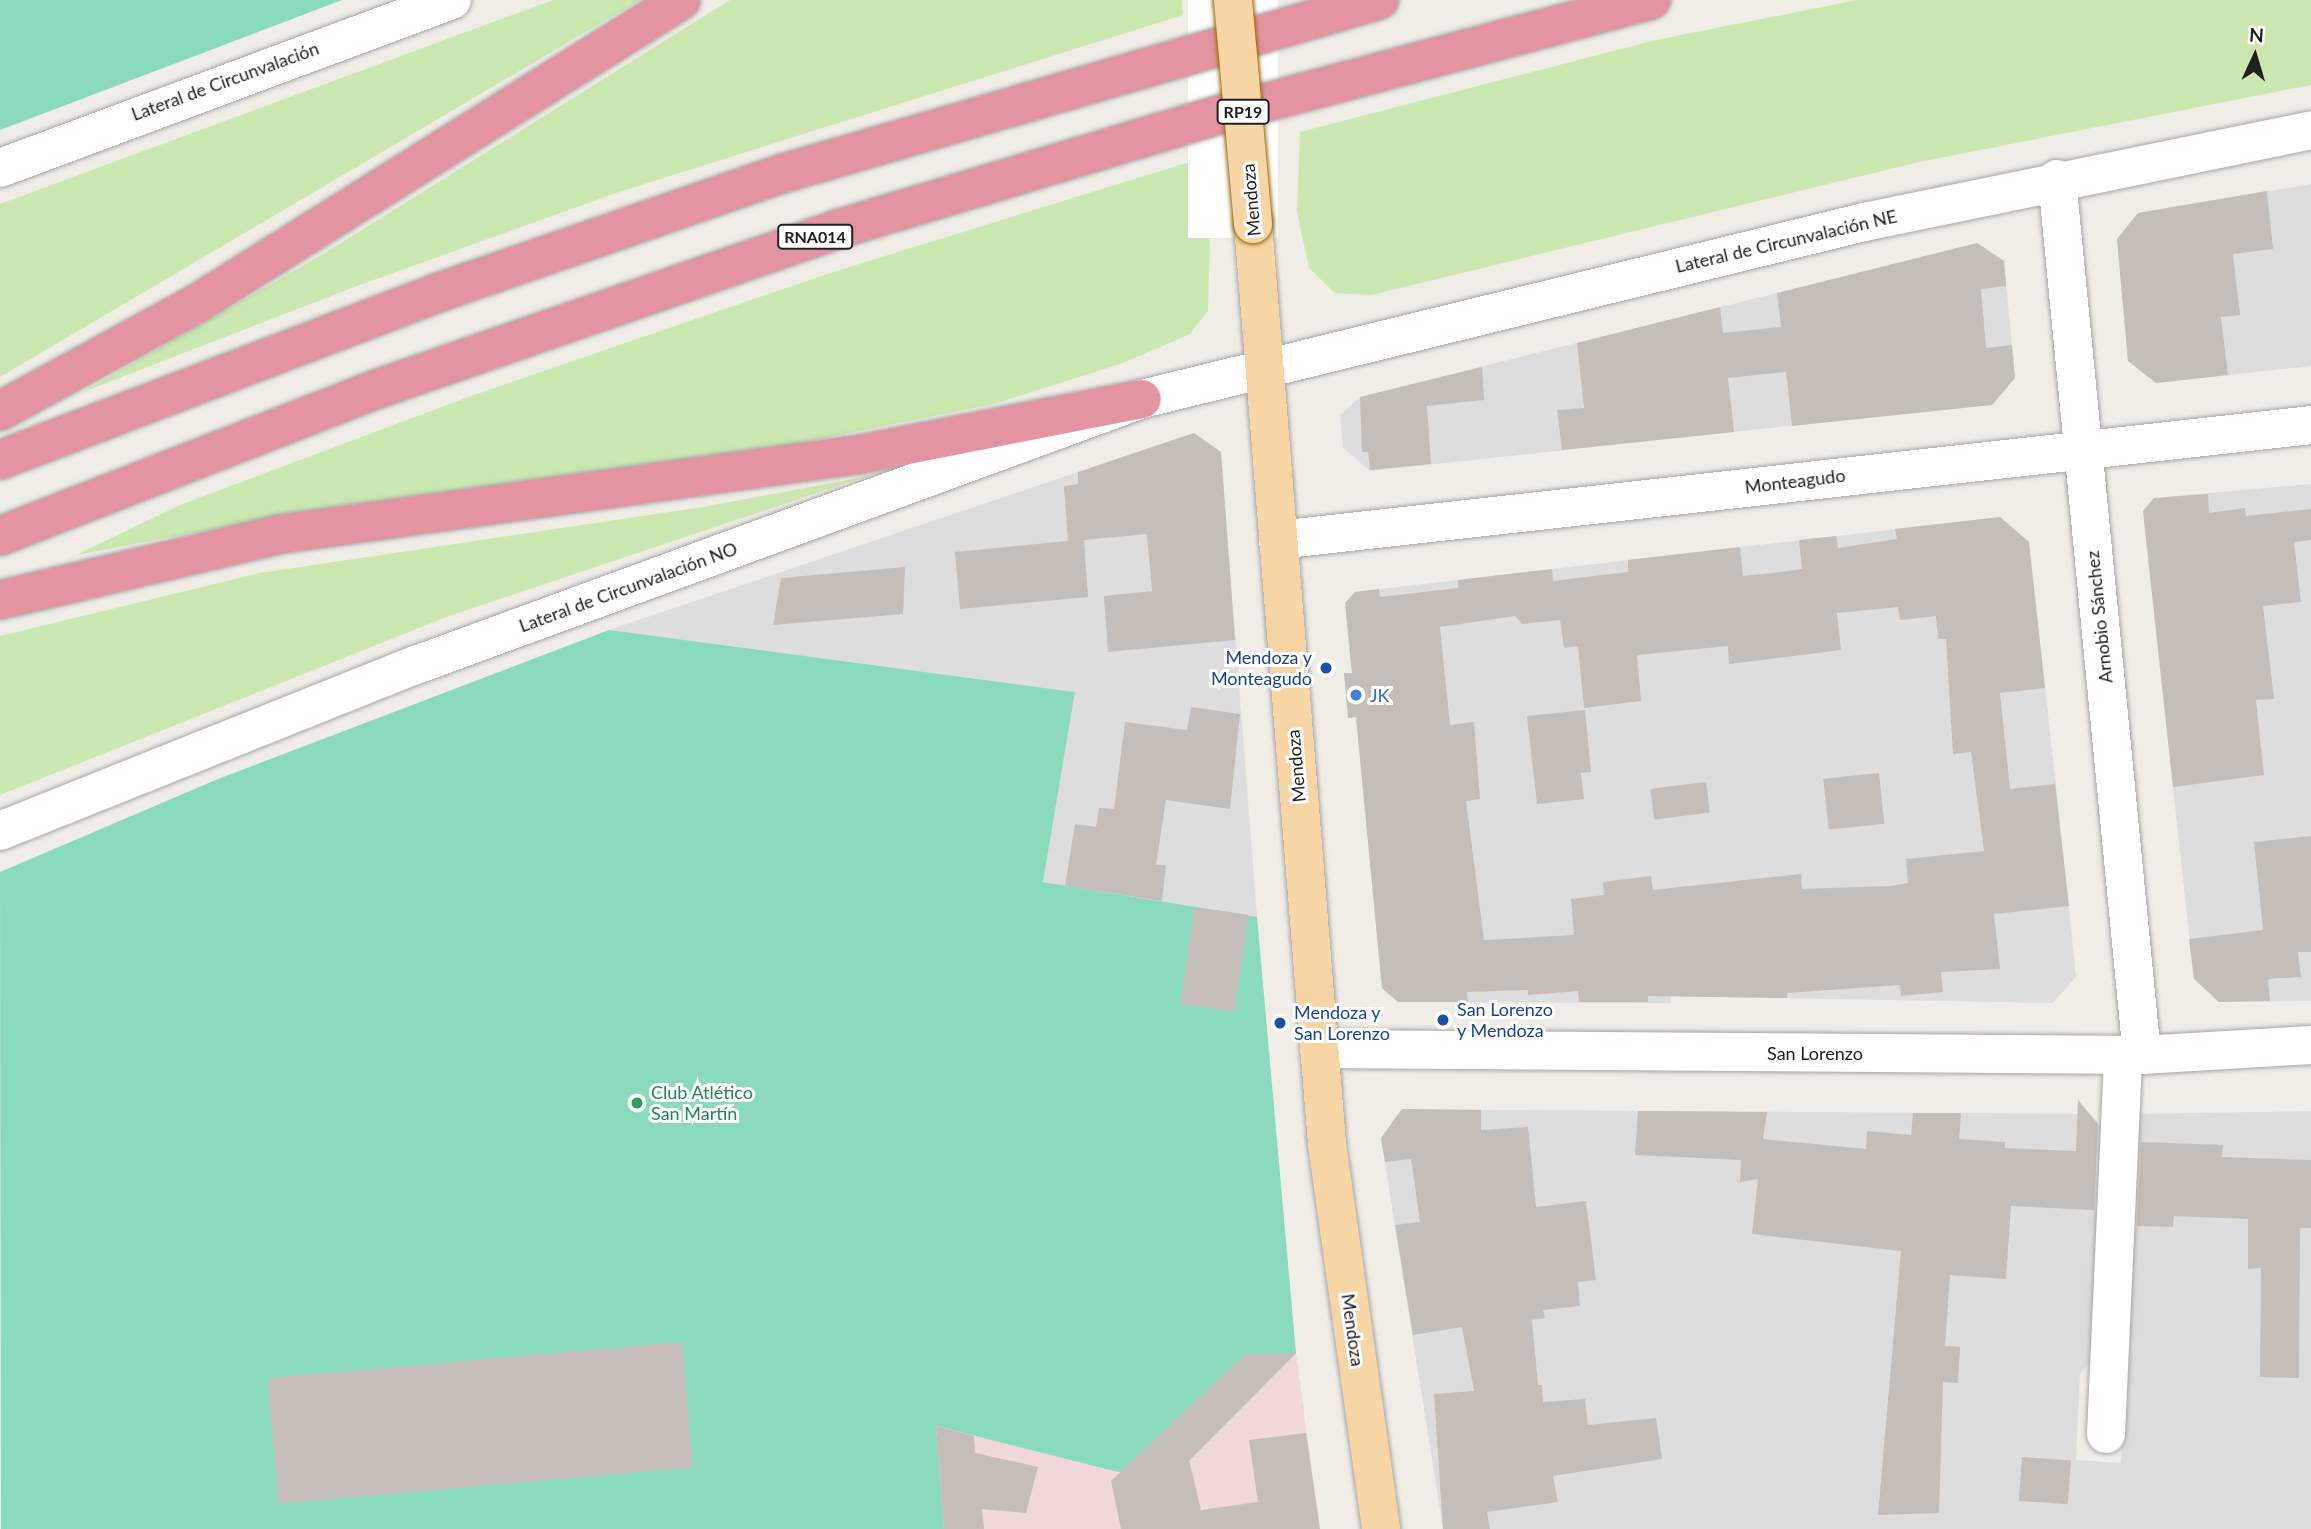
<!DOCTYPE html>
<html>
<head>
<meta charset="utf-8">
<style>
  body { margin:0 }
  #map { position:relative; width:2311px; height:1529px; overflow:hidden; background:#f0ede7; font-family:Lato,sans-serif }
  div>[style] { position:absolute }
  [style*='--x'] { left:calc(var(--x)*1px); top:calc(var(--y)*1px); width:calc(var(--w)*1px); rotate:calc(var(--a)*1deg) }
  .residential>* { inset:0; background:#dedddd }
  .commercial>* { inset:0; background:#f0d9d8 }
  .grass>* { inset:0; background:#cbe8b0 }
  .pitch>* { inset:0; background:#89dbbc }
  .pier>* { inset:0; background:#fff; transform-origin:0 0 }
  .building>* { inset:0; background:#c5bdb7; transform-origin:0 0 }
  .roads { filter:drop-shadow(0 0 2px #a7a7a7) drop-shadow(0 0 2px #a7a7a7) }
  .minor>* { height:38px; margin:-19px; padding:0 19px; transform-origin:19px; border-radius:19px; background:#fff }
  .major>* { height:38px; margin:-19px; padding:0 19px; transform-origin:19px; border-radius:19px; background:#f8d5a5 }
  .highway>* { height:38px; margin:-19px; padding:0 19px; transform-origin:19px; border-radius:19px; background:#e493a1 }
  .bridges { filter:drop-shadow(0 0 2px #966807) drop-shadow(0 0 2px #966807) }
  .major-bridge>* { height:38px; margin:-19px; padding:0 19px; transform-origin:19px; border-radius:19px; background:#f8d5a5 }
  .dots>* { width:19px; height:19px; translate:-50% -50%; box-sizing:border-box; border:4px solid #fff; border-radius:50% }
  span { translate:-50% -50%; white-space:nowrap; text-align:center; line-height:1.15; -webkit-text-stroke:6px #fff; paint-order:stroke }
  .shield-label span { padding:2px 5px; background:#fff; border:2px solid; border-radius:5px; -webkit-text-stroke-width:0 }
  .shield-label { font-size:16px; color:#202020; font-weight:700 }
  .street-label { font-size:18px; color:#202020 }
  .transit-label { font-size:18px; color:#164399 }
  .right { translate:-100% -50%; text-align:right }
  .left { translate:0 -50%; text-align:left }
  .shop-label { font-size:18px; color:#366cbe }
  .leisure-label { font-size:18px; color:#27864d }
  .north { position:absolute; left:2220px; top:21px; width:70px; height:70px; -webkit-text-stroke:5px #fff; paint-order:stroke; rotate:4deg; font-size:19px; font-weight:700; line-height:28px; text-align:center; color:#202020 }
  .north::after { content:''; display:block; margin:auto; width:24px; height:32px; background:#202020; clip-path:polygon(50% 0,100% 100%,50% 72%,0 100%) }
</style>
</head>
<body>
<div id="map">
  <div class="residential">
    <i style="clip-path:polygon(2311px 184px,2311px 366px,2156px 383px,2128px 361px,2117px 239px,2138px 213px)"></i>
    <i style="clip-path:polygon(2004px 261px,2015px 378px,1993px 404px,1370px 471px,1343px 448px,1340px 415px,1360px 397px,1777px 293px)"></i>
    <i style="clip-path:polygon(1194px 433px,1221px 452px,1257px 917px,1043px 882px,1075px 692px,609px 630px)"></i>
    <i style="clip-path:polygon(2311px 484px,2311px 1001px,2219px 1002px,2194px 979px,2144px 523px,2166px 497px)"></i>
    <i style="clip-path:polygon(2000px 517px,2029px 542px,2058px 804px,2076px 977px,2053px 1003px,1671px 996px,1671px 1003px,1398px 1002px,1382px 988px,1345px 603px,1355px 592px)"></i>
    <i style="clip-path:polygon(1402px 1109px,2090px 1114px,2102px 1128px,2091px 1362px,2080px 1374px,2076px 1460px,2121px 1463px,2137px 1114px,2311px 1111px,2311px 1529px,1443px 1529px,1381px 1138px)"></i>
  </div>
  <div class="commercial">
    <i style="clip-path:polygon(1296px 1353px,1320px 1529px,944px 1529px,936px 1426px,1166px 1484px)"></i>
  </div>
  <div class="grass">
    <i style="clip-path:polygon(553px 0,640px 0,0 377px,0 204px)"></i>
    <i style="clip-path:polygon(730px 0,1182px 0,1183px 15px,619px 192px,357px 286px,83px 392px,325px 253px)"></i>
    <i style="clip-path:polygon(1857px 0,2311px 0,2311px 85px,1919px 162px,1371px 295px,1335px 293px,1309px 268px,1297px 212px,1300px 132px,1656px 40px)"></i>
    <i style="clip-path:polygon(1193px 161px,1210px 237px,1208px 311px,1190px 334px,1123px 363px,994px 404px,784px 446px,327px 508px,76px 555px,180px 505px,474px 395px,830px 273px)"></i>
    <i style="clip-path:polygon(868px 476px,449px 616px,0 795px,0 636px,260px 573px,703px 507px)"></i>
  </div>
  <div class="pitch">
    <i style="clip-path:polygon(0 0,342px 0,0 130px)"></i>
    <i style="clip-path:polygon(609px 630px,1075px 692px,1043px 882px,1257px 917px,1296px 1353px,1166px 1484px,936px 1426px,944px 1529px,1px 1529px,0 872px,218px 779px)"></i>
  </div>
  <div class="pier">
    <i style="left:1188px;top:0;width:90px;height:238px"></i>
  </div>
  <div class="building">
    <i style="clip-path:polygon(2267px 191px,2273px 249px,2233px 254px,2240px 315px,2221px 317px,2228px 375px,2156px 383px,2128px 361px,2117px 239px,2138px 213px)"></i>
    <i style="clip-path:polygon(1977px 243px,2004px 261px,2006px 286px,1981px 289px,1986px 348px,2012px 345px,2015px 378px,1992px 405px,1792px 426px,1786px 372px,1728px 378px,1734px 432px,1562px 450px,1557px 410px,1584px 408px,1577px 343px,1720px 307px,1723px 333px,1781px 327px,1777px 293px)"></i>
    <i style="clip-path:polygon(1482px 367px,1484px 400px,1427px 406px,1431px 464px,1370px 470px,1368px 452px,1362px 452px,1360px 397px)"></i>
    <i style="clip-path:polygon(1194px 433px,1221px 452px,1235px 640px,1108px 652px,1104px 596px,1152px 591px,1147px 534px,1084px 540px,1088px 597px,960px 609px,955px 552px,1068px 541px,1064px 486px,1078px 484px,1078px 472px)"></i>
    <i style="clip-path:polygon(2208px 494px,2209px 513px,2245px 508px,2246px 516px,2311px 509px,2311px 540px,2294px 542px,2301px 602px,2263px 606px,2274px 699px,2256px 700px,2264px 775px,2173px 787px,2143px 511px,2154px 498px)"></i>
    <i style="clip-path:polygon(evenodd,2000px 517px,2029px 542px,2045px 688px,2000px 693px,2010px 789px,2055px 784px,2069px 906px,1994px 914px,2000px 969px,1941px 972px,1943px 992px,1901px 996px,1900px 985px,1787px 993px,1787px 998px,1648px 996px,1648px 1002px,1579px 1002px,1578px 991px,1528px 995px,1528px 990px,1467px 992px,1468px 1002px,1398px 1002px,1382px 988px,1356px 717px,1348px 718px,1344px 673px,1352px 673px,1345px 603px,1355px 592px,1379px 589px,1380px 597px,1458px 588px,1458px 580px,1552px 569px,1553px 581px,1628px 572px,1628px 560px,1740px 547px,1743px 576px,1773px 573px,1802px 569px,1799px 540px,1836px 536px,1838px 548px,1897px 539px,1895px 529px,2000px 517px,1898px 607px,1900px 620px,1936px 616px,1938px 639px,1946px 639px,1953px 754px,1971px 752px,1984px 851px,1906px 859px,1908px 883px,1891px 886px,1802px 889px,1801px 874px,1653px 890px,1651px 876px,1603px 882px,1604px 895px,1571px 899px,1574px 935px,1484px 940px,1466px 801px,1480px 799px,1474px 722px,1450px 725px,1440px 627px,1515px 616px,1522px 624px,1560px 620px,1564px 648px,1578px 646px,1584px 708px,1641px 701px,1637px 655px,1728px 646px,1729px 664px,1841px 650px,1837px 613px,1898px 607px)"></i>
    <i style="clip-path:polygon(905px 567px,903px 614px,773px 625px,781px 578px)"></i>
    <i style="clip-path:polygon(1191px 707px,1240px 714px,1230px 809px,1166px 800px,1156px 865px,1166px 865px,1162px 901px,1065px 886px,1075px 824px,1096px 827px,1099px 808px,1114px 809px,1125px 722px,1187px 730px)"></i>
    <i style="clip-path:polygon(1585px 710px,1591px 772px,1581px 773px,1584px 799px,1537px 804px,1527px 716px)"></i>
    <i style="left:1879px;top:773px;width:51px;height:56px;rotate:84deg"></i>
    <i style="left:1706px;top:782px;width:31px;height:56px;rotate:83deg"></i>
    <i style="clip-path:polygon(2311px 836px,2311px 952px,2298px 952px,2301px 977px,2268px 979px,2270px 1001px,2219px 1002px,2194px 979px,2189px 939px,2263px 930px,2254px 842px)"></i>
    <i style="left:1194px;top:907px;width:55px;height:98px;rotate:8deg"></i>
    <i style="clip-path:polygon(2078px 1100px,2098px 1124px,2094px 1210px,2011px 1206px,2006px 1279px,1950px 1275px,1945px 1346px,1960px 1347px,1958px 1383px,1943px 1382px,1939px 1513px,1878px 1515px,1901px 1251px,1752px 1234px,1758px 1179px,1740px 1182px,1741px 1160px,1635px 1155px,1638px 1111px,1767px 1112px,1763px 1139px,1866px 1149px,1867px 1131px,1911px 1135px,1913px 1113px,1961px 1113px,1959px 1139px,2005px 1142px,2005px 1148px,2076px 1151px)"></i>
    <i style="clip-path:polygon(1402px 1109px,1481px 1110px,1481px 1130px,1528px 1127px,1536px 1207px,1586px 1201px,1596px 1280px,1578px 1282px,1580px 1306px,1543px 1310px,1545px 1318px,1532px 1320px,1538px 1385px,1542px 1385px,1543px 1402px,1585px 1399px,1588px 1425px,1656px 1418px,1662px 1459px,1553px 1476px,1558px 1502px,1487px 1512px,1490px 1529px,1443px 1529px,1434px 1394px,1474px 1391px,1462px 1327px,1413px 1335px,1395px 1225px,1420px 1222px,1411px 1159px,1385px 1162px,1381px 1138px)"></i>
    <i style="clip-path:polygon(2141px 1142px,2223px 1145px,2222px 1157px,2311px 1160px,2311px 1228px,2300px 1228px,2299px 1378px,2260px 1377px,2261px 1268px,2248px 1269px,2248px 1219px,2174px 1216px,2173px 1227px,2137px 1226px)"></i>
    <i style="left:682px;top:1342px;width:126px;height:416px;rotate:85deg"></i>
    <i style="clip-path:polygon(1296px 1353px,1189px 1460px,1201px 1510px,1258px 1502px,1249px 1440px,1306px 1433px,1320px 1529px,1121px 1529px,1111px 1481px,1245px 1354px)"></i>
    <i style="clip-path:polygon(936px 1426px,974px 1436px,975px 1453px,1038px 1467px,1026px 1513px,982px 1509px,984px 1529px,944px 1529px)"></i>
    <i style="left:2022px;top:1457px;width:49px;height:44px;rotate:4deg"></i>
  </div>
  <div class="roads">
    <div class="minor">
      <i style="--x:0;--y:168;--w:482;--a:-20.4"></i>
      <i style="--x:2057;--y:179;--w:880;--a:84.46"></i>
      <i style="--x:1278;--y:540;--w:1039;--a:-6.35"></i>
      <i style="--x:0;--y:831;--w:448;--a:-21.8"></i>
      <i style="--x:416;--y:665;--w:773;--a:-20.12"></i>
      <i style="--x:1142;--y:399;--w:743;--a:-13.77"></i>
      <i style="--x:1864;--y:222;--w:456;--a:-11.6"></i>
      <i style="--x:1319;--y:1049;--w:823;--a:0.42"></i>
      <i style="--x:2142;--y:1055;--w:169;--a:-3.4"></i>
      <i style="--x:2106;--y:1434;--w:379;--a:-87.4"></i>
    </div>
    <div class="major">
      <i style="--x:1253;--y:224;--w:923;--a:85.4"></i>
      <i style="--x:1327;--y:1144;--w:389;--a:82"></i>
    </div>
    <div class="highway">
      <i style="--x:0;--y:411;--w:226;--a:-28.6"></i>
      <i style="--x:198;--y:303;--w:570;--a:-32.1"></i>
      <i style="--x:0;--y:460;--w:471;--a:-20.9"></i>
      <i style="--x:440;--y:292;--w:361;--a:-19.1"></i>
      <i style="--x:781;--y:174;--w:623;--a:-16.22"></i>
      <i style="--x:0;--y:536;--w:405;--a:-21.3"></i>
      <i style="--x:377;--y:389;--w:485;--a:-19.1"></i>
      <i style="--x:835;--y:230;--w:408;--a:-16.7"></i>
      <i style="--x:1226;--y:113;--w:440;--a:-14.9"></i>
      <i style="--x:0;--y:600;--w:289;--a:-13.2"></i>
      <i style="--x:281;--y:534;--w:586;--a:-7.84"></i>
      <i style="--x:862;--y:454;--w:285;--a:-11.1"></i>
    </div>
  </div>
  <div class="bridges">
    <div class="major-bridge">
      <i style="--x:1233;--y:0;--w:225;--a:84.9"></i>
    </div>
  </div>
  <div class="dots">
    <i style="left:1326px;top:668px;background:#1a4fb4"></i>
    <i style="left:1356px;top:695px;background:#3f7fe0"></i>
    <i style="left:1443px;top:1020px;background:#1a4fb4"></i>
    <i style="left:1280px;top:1023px;background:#1a4fb4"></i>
    <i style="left:637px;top:1103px;background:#2e9e5b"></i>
  </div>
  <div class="shield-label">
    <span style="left:1243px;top:112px">RP19</span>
    <span style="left:815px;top:237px">RNA014</span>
  </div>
  <div class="street-label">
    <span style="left:225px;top:81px;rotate:-20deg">Lateral de Circunvalación</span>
    <span style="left:1251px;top:200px;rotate:-95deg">Mendoza</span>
    <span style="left:1786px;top:241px;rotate:-13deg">Lateral de Circunvalación NE</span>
    <span style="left:1795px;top:481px;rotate:-7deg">Monteagudo</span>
    <span style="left:628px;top:587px;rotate:-20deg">Lateral de Circunvalación NO</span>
    <span style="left:2099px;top:617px;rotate:-96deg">Arnobio Sánchez</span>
    <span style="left:1296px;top:766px;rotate:-95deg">Mendoza</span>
    <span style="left:1815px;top:1053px">San Lorenzo</span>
    <span style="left:1353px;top:1330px;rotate:82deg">Mendoza</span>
  </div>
  <div class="transit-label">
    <span class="right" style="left:1312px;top:668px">Mendoza y<br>Monteagudo</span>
    <span class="left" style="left:1457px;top:1020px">San Lorenzo<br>y Mendoza</span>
    <span class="left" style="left:1294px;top:1023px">Mendoza y<br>San Lorenzo</span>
  </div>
  <div class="shop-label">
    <span class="left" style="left:1370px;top:695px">JK</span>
  </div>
  <div class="leisure-label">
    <span class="left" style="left:651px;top:1103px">Club Atlético<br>San Martín</span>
  </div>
  <div class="north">N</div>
</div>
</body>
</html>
